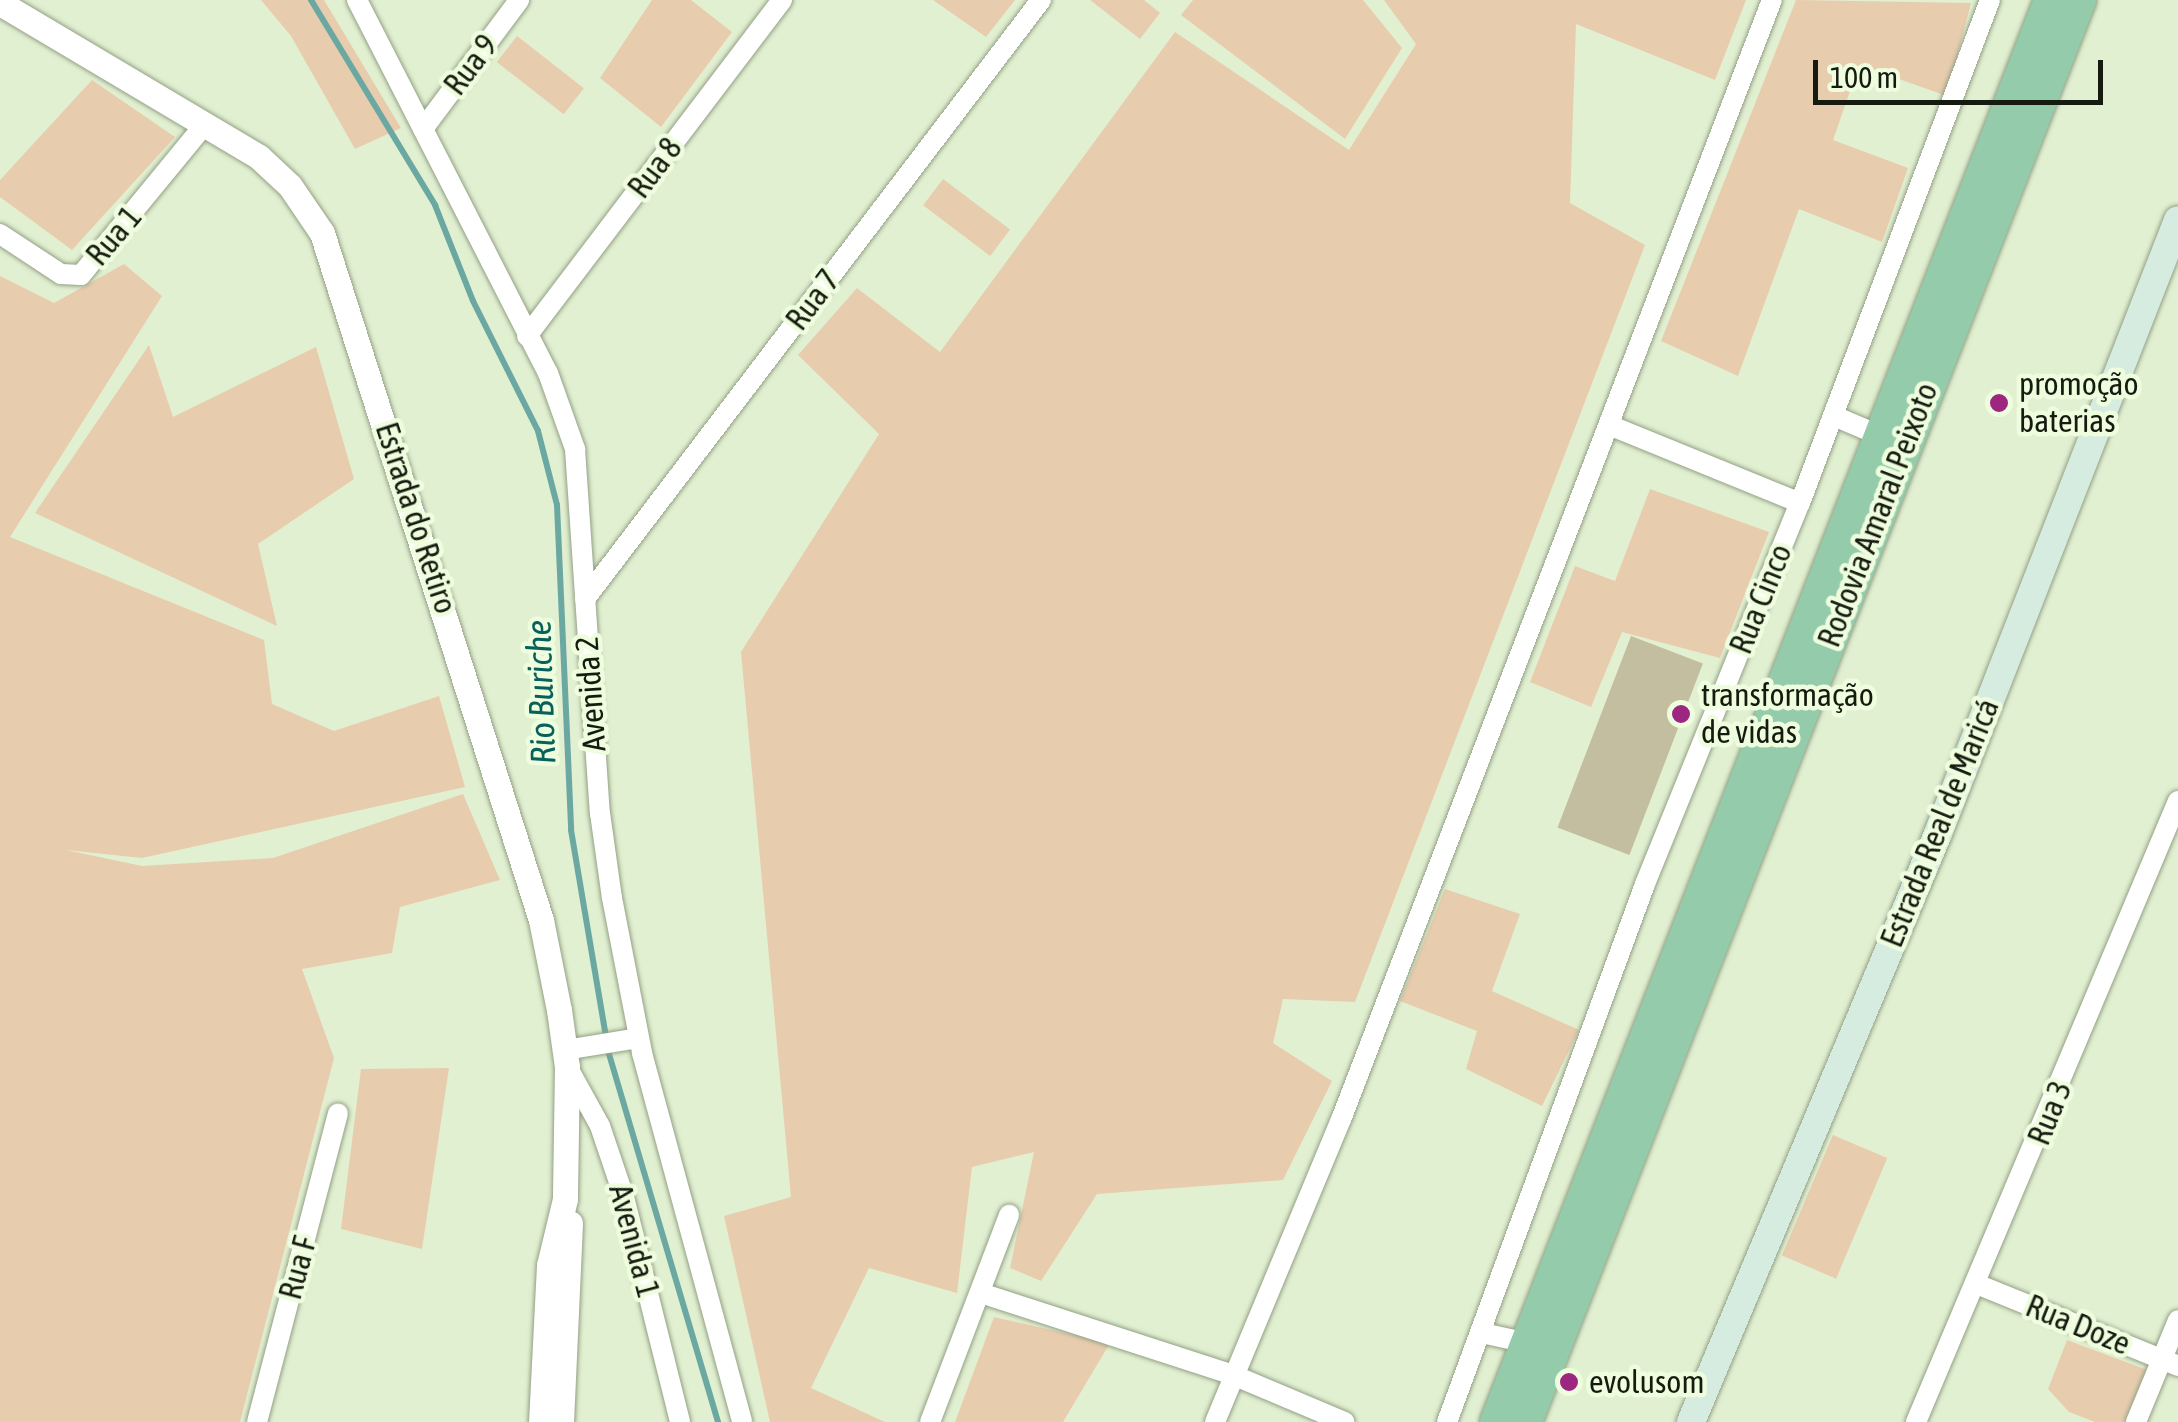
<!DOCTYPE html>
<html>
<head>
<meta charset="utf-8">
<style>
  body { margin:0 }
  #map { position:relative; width:2178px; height:1422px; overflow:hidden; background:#e2f0d2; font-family:"Asap Condensed",sans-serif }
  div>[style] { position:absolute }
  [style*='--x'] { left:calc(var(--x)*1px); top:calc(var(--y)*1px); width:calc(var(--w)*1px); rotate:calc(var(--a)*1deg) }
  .green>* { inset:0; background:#e8ccae; transform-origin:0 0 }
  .stream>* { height:6px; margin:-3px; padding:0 3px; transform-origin:3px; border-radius:3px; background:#6ca8a2 }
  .building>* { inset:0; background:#c3be9f; transform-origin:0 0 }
  .roads { filter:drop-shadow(0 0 2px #93a084) drop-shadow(0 0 2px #93a084) }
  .minor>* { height:20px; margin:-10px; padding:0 10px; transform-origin:10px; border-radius:10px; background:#fff }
  .tertiary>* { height:25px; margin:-12.5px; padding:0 12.5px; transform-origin:12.5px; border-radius:12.5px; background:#fff }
  .secondary>* { height:28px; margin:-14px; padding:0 14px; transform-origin:14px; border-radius:14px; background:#d7ece0 }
  .trunk>* { height:32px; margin:-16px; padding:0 16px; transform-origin:16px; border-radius:16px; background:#94cbab }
  .dots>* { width:28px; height:28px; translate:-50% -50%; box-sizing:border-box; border:5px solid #effddf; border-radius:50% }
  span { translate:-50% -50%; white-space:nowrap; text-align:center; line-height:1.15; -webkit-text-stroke:9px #effddf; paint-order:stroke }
  .street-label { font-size:32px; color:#161b10 }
  .poi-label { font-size:32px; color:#161b10 }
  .left { translate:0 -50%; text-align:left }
  .water-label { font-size:35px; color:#07605a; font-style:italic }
  .scale { position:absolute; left:1813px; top:60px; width:290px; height:45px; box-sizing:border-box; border:5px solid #161b10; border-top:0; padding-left:12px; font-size:30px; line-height:35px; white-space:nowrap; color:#161b10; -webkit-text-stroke:8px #effddf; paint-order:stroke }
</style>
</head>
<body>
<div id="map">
  <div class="green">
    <i style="clip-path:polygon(261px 0,324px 0,401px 128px,355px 149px,291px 36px)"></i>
    <i style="clip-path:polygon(652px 0,691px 0,732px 32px,661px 127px,600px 78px)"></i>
    <i style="clip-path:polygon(933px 0,1015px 0,986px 37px)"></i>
    <i style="clip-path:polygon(1090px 0,1144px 0,1160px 13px,1140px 39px)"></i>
    <i style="clip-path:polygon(1193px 0,1363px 0,1402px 48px,1345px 139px,1181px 15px)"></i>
    <i style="clip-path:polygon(1384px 0,1746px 0,1715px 80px,1576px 24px,1570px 203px,1645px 245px,1355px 1002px,1283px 999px,1273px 1043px,1332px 1081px,1283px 1180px,1097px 1194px,1041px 1281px,1010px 1268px,1034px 1152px,972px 1167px,957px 1293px,869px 1268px,811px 1388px,885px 1422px,770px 1422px,724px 1216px,791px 1197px,741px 652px,879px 434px,798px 355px,857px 288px,940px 352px,1175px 32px,1349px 150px,1416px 44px)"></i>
    <i style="clip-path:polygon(1796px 0,1971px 3px,1947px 96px,1859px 65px,1833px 140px,1908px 168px,1882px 242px,1799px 209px,1738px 376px,1661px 341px)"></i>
    <i style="left:517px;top:36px;width:85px;height:33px;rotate:38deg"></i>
    <i style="clip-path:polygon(92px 80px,175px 137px,72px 250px,0 197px,0 180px)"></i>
    <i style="left:943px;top:179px;width:84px;height:33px;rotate:37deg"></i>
    <i style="clip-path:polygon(124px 264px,162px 296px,10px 537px,264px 640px,272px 704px,334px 731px,439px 696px,465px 787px,142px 858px,66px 850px,142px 866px,273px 858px,463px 794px,500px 880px,400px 907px,392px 953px,302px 969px,334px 1058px,240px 1422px,0 1422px,0 276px,54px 303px)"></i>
    <i style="clip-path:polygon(149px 345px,173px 417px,316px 347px,354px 479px,258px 544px,277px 626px,35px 513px)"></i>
    <i style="clip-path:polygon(1650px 489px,1769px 532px,1720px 658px,1622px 632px,1591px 707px,1530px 682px,1575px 566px,1615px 581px)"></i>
    <i style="clip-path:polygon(1445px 889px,1520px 914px,1492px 991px,1579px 1030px,1542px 1106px,1466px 1069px,1477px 1031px,1400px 1001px)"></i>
    <i style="clip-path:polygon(449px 1068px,422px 1249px,341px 1229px,361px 1069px)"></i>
    <i style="left:1833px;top:1135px;width:59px;height:131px;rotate:23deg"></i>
    <i style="clip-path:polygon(994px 1317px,1110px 1343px,1063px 1422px,955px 1422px)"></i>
    <i style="clip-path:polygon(2067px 1340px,2147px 1370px,2124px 1422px,2095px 1422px,2069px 1412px,2048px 1389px)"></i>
  </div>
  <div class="stream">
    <i style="--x:311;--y:0;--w:240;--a:58.8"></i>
    <i style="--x:435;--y:205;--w:103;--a:68.4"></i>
    <i style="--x:473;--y:301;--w:145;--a:63.4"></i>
    <i style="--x:538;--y:431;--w:76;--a:75.6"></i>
    <i style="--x:557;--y:505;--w:325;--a:87.5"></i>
    <i style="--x:571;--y:830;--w:227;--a:80.4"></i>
    <i style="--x:609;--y:1054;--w:384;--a:73.5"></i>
  </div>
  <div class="building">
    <i style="left:1631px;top:636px;width:77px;height:205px;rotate:21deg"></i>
  </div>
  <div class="roads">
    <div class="minor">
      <i style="--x:357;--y:0;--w:419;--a:62.9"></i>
      <i style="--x:548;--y:373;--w:81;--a:70.4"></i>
      <i style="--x:575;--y:449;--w:365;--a:86.1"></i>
      <i style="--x:600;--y:813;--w:86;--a:82"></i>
      <i style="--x:612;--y:898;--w:158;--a:79"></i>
      <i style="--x:642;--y:1053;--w:382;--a:74.8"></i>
      <i style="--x:423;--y:129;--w:161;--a:-53.3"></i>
      <i style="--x:0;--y:234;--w:73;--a:33.3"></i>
      <i style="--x:61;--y:274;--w:20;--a:3"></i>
      <i style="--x:81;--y:275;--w:195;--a:-50.6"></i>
      <i style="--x:527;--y:336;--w:422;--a:-52.8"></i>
      <i style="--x:1834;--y:416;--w:51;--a:23.1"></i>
      <i style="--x:1609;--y:425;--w:206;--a:22.2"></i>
      <i style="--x:585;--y:599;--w:753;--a:-52.72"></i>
      <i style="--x:565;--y:1050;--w:74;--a:-9.3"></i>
      <i style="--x:568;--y:1068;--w:66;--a:61.1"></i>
      <i style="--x:600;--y:1126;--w:75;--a:71.3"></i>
      <i style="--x:624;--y:1197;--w:232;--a:76"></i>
      <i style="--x:1979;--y:1285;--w:215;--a:22.1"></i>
      <i style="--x:984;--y:1294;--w:262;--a:18"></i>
      <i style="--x:1233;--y:1375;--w:121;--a:22.9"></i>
      <i style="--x:1482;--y:1333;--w:47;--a:12.3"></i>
      <i style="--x:257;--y:1422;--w:319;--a:-75.3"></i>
      <i style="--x:930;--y:1422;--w:222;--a:-69.1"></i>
      <i style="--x:1215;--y:1422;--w:330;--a:-67.4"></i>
      <i style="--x:1342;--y:1117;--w:1197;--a:-68.95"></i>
      <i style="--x:1447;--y:1422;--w:573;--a:-69.79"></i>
      <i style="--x:1645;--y:884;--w:411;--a:-67.9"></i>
      <i style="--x:1800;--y:503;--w:538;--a:-69.31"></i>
      <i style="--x:1916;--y:1422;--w:674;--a:-67.13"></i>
      <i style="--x:2136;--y:1422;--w:110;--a:-67.6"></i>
    </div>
    <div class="tertiary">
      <i style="--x:0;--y:3;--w:301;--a:30.7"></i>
      <i style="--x:259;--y:157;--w:42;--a:43.1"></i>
      <i style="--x:290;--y:186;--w:57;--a:55.8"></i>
      <i style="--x:322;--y:233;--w:721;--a:72.32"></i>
      <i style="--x:541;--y:920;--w:92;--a:78.7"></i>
      <i style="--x:559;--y:1010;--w:58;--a:82"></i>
      <i style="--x:567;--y:1067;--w:132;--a:90.9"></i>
      <i style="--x:565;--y:1199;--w:68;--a:103.6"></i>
      <i style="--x:549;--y:1265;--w:157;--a:92.9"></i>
      <i style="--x:561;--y:1422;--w:199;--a:-87.4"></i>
    </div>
    <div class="secondary">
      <i style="--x:1691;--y:1422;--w:636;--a:-67.23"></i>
      <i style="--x:1937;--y:836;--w:661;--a:-68.63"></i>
    </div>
    <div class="trunk">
      <i style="--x:1496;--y:1422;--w:1526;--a:-68.71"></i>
      <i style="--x:1526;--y:1422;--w:1526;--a:-68.71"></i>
    </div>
  </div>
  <div class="dots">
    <i style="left:1999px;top:403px;background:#9c2680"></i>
    <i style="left:1681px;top:714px;background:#9c2680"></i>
    <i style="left:1569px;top:1382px;background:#9c2680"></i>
  </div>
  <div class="street-label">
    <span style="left:471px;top:65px;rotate:-53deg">Rua 9</span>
    <span style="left:655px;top:168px;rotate:-53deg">Rua 8</span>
    <span style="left:114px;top:236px;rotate:-50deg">Rua 1</span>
    <span style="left:813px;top:300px;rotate:-53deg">Rua 7</span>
    <span style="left:1878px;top:515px;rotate:-69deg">Rodovia Amaral Peixoto</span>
    <span style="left:416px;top:518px;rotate:72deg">Estrada do Retiro</span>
    <span style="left:1761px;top:599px;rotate:-68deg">Rua Cinco</span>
    <span style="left:591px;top:694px;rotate:-94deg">Avenida 2</span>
    <span style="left:1940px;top:823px;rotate:-68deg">Estrada Real de Maricá</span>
    <span style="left:2050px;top:1113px;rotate:-68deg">Rua 3</span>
    <span style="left:634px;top:1241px;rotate:75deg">Avenida 1</span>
    <span style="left:298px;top:1268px;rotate:-75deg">Rua F</span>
    <span style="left:2078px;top:1325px;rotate:22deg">Rua Doze</span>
  </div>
  <div class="poi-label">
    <span class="left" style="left:2019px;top:403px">promoção<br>baterias</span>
    <span class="left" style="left:1701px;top:714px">transformação<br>de vidas</span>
    <span class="left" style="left:1589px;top:1382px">evolusom</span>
  </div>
  <div class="water-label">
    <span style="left:540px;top:692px;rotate:-92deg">Rio Buriche</span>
  </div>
  <div class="scale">100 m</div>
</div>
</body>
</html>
